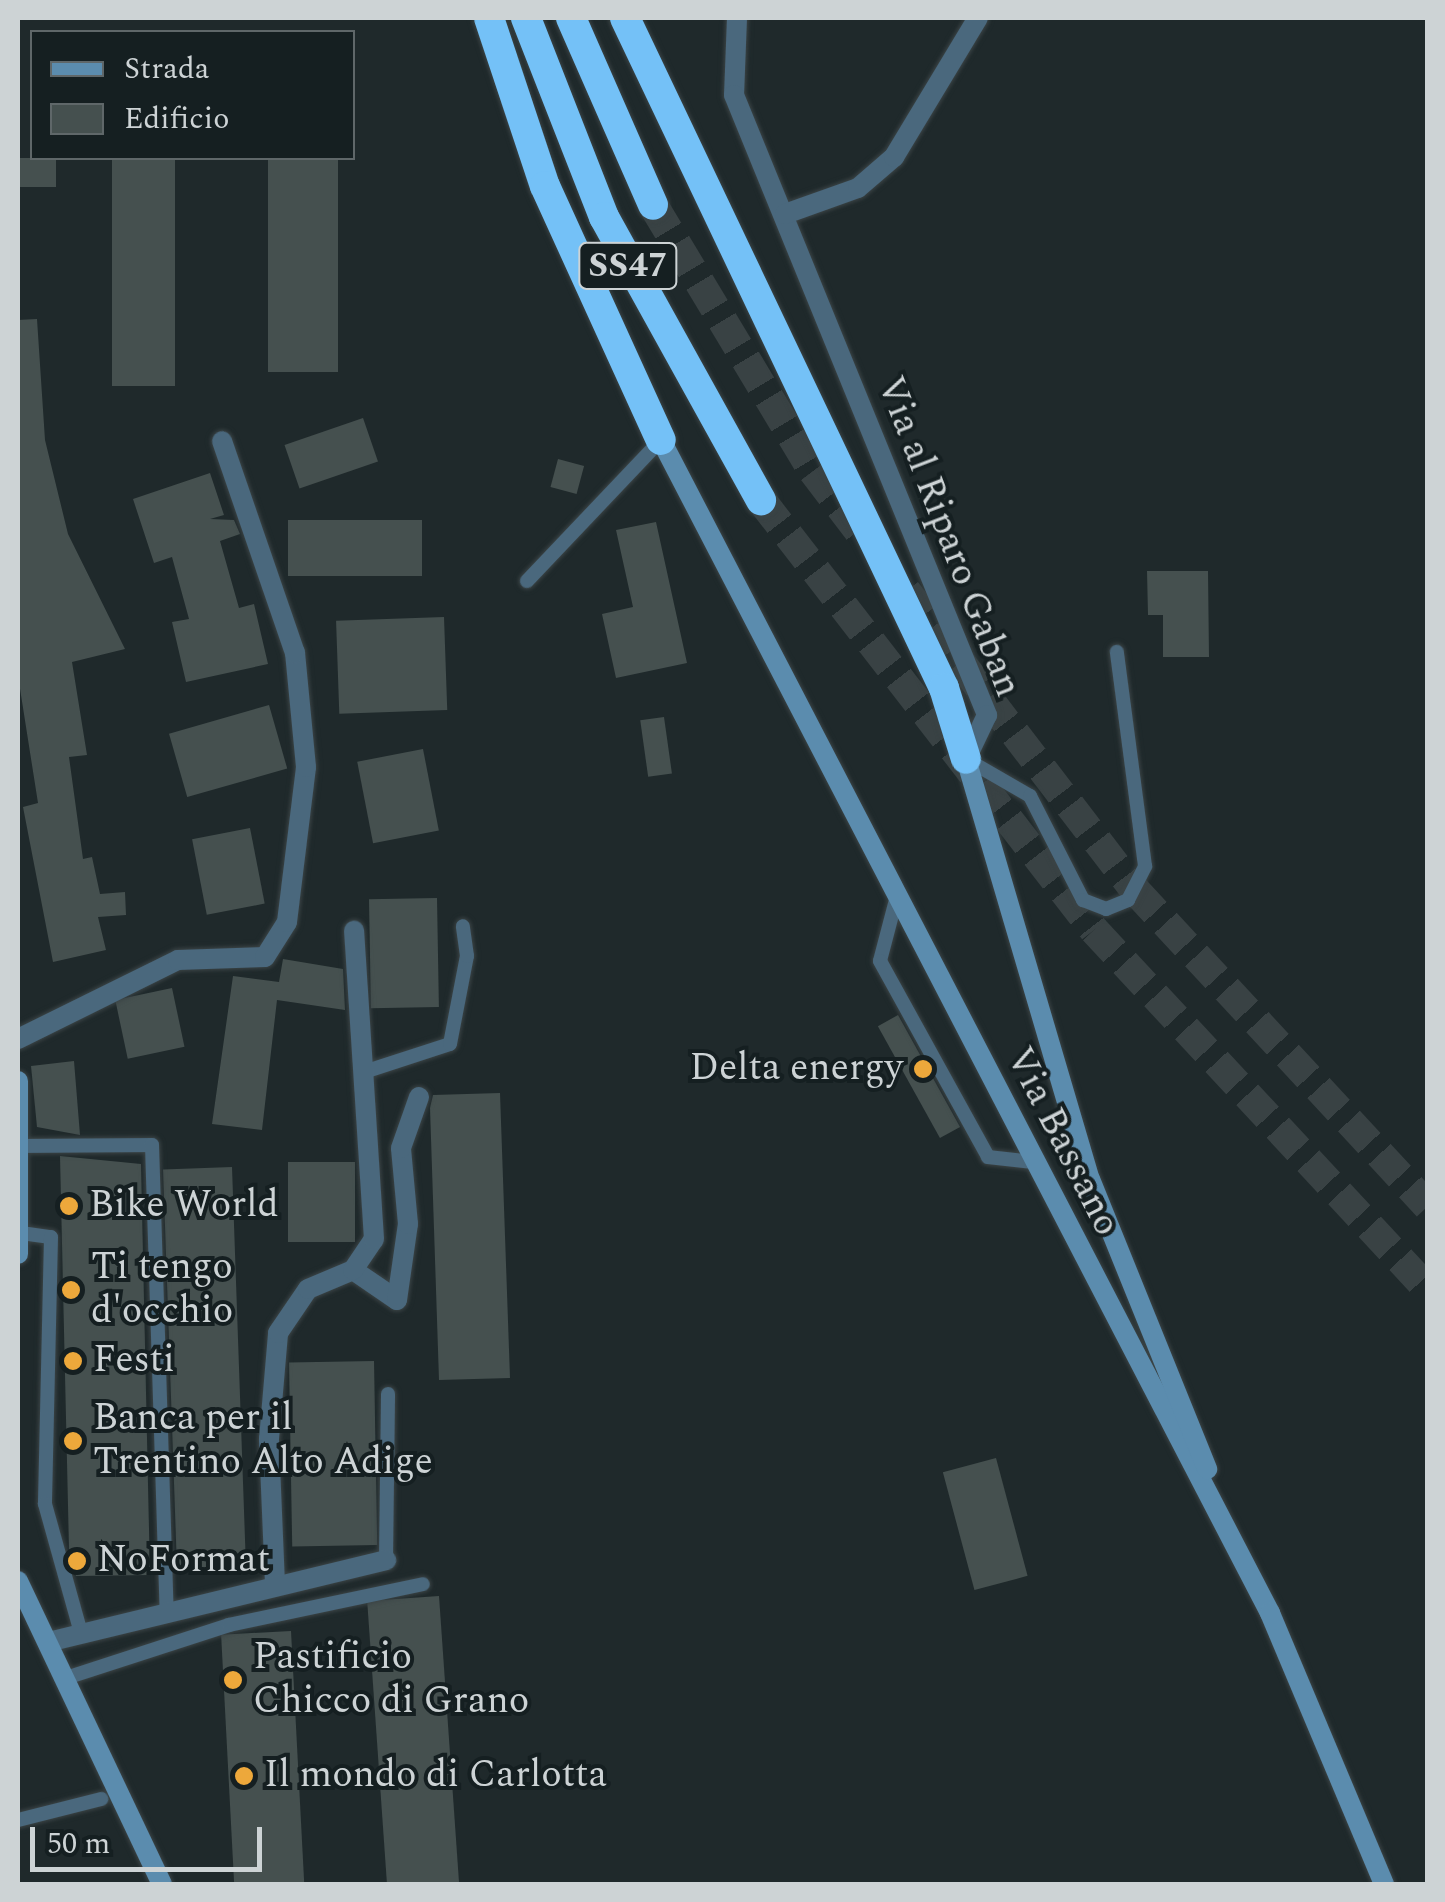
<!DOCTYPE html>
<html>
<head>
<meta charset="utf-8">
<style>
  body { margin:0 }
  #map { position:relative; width:1445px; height:1902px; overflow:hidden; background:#1f292b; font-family:Spectral,serif }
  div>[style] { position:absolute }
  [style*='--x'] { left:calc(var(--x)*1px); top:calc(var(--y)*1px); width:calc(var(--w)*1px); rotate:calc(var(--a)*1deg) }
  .building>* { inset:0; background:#45504f; transform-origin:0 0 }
  .highway-tunnel>* { height:30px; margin-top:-15px; transform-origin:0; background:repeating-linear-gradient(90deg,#394244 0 30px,transparent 0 45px) }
  .roads { filter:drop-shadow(0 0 2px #3b4446) drop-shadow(0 0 2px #3b4446) }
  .lane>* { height:14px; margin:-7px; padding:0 7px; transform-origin:7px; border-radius:7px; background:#4a687d }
  .street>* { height:20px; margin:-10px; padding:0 10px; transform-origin:10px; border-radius:10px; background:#4a687d }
  .secondary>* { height:20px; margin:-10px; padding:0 10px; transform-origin:10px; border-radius:10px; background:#5b8cae }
  .highway>* { height:30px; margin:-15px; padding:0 15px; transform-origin:15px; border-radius:15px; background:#74c1f7 }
  .dots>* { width:28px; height:28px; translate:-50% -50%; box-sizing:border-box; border:5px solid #151f21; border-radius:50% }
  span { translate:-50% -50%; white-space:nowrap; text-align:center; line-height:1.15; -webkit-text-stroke:8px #151f21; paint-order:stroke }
  .shield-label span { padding:2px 8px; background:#151f21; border:2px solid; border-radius:8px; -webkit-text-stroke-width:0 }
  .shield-label { font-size:35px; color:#cdd3d5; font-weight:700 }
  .street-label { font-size:38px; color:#cdd3d5 }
  .poi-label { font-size:38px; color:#cdd3d5 }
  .right { translate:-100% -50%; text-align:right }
  .left { translate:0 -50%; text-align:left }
  .frame { position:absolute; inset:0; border:20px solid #cdd3d5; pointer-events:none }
  .legend { position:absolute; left:30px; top:30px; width:325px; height:130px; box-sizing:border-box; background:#151f21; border:2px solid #5f6769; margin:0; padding:12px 18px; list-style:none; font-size:30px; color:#cdd3d5 }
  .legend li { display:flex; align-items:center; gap:20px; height:50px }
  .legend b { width:50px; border:2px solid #5f6769 }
  .scale { position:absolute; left:30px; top:1827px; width:232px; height:45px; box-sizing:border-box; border:5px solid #cdd3d5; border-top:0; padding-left:12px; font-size:30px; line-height:35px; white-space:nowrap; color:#cdd3d5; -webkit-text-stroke:8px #151f21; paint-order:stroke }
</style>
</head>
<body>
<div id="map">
  <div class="building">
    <i style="left:18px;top:158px;width:38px;height:29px"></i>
    <i style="left:112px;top:158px;width:63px;height:228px"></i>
    <i style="left:268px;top:158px;width:70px;height:214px"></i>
    <i style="clip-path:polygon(37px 319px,45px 440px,68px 534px,125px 649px,72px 662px,87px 755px,69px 757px,83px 859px,92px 857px,100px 894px,125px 892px,126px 915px,98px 917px,106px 950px,53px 962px,23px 807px,38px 803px,18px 676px,18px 320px)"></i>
    <i style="left:363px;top:418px;width:46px;height:83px;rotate:71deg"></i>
    <i style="left:558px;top:459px;width:27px;height:29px;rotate:15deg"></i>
    <i style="clip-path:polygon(210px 473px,224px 515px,210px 519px,234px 520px,240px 534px,220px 541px,239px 608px,254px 604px,268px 664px,186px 682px,172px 622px,189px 619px,172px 557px,154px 563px,133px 499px)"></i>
    <i style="left:288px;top:520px;width:134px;height:56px"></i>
    <i style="clip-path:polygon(656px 522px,687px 663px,616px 678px,602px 614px,633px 607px,616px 530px)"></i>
    <i style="clip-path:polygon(1147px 571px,1208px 571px,1209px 657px,1163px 657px,1163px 615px,1148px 615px)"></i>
    <i style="left:444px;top:617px;width:93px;height:108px;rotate:88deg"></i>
    <i style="left:269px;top:705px;width:66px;height:104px;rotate:74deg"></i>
    <i style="left:664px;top:717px;width:57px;height:24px;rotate:82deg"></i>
    <i style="left:423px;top:749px;width:83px;height:67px;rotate:79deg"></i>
    <i style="left:250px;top:828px;width:77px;height:59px;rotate:79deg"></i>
    <i style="left:437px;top:898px;width:109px;height:68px;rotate:89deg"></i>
    <i style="clip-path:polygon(283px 959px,343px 969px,345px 1010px,277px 1000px,262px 1130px,212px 1124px,233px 976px,279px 982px)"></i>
    <i style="left:172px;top:988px;width:60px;height:58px;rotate:78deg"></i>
    <i style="left:898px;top:1015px;width:128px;height:23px;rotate:61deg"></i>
    <i style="clip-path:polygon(74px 1061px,80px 1135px,37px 1127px,31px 1066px)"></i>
    <i style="clip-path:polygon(500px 1093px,510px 1378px,439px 1380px,430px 1108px,433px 1095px)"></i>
    <i style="clip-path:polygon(60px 1156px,141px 1164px,150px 1575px,76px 1576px,69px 1549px)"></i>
    <i style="left:355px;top:1162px;width:80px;height:67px;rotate:90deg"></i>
    <i style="left:232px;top:1167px;width:399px;height:69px;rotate:88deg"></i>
    <i style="left:374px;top:1361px;width:184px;height:85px;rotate:89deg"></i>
    <i style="left:996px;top:1458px;width:122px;height:55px;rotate:75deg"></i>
    <i style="left:439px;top:1596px;width:289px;height:72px;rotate:86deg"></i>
    <i style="left:291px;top:1631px;width:253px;height:70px;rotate:87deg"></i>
  </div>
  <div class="highway-tunnel">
    <i style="--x:653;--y:205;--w:310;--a:59"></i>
    <i style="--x:813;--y:471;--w:86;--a:52.6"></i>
    <i style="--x:761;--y:500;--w:544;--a:52.25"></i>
    <i style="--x:1094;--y:930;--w:491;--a:47.1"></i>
    <i style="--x:906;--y:591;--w:377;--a:52.6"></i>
    <i style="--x:1135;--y:890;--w:431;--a:47.2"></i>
  </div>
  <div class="roads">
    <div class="lane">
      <i style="--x:527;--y:581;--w:195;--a:-46.5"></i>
      <i style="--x:966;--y:759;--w:74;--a:30"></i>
      <i style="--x:1030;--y:796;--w:117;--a:63"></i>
      <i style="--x:1083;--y:900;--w:25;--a:21"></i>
      <i style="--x:1106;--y:909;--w:24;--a:-22"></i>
      <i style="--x:1128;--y:900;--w:38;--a:-63"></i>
      <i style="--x:1145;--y:866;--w:216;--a:-97.5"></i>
      <i style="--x:897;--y:896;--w:67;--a:104.7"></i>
      <i style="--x:880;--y:961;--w:224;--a:61.1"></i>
      <i style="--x:988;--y:1157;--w:45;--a:6.3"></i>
      <i style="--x:364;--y:1072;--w:90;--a:-18"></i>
      <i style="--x:450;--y:1044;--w:90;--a:-79.1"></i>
      <i style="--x:467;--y:956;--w:30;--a:-98"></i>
      <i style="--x:20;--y:1146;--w:132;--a:-0.4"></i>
      <i style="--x:152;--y:1145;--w:466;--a:88.2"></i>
      <i style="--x:21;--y:1233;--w:30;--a:8"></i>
      <i style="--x:51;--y:1237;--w:267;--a:91.3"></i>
      <i style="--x:45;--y:1504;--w:134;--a:74.4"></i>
      <i style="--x:386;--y:1560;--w:166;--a:-89.3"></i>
      <i style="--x:66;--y:1678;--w:171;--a:-18"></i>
      <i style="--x:229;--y:1625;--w:198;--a:-11.9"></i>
      <i style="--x:18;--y:1820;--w:86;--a:-14.2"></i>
    </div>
    <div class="street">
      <i style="--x:737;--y:18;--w:77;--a:92.2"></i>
      <i style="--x:734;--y:95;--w:670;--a:67.8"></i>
      <i style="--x:987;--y:715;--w:49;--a:115.5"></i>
      <i style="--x:785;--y:214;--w:77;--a:-19.6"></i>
      <i style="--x:858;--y:188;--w:48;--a:-40.7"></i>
      <i style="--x:894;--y:157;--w:162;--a:-58.9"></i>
      <i style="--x:18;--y:1039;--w:178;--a:-26.3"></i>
      <i style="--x:178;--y:960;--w:87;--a:-2"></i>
      <i style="--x:265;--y:957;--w:41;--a:-57.8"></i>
      <i style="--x:287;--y:922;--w:156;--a:-83"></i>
      <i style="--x:306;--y:767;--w:115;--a:-95.5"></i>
      <i style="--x:295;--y:653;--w:224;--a:-109"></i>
      <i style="--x:353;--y:1270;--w:53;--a:34.3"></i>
      <i style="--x:397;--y:1300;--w:77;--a:-81.8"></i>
      <i style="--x:408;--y:1224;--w:76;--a:-95.3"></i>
      <i style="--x:401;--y:1148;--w:54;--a:-70.6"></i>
      <i style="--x:275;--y:1584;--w:145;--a:-92.4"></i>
      <i style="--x:269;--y:1439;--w:106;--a:-85.1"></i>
      <i style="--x:278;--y:1333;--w:53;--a:-55.7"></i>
      <i style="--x:308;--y:1289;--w:49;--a:-22.9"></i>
      <i style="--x:353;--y:1270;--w:37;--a:-56"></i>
      <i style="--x:374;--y:1239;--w:309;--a:-93.7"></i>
      <i style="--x:48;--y:1642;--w:348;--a:-13.6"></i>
    </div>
    <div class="secondary">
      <i style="--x:661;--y:440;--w:1322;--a:62.56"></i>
      <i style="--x:1270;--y:1613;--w:294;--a:67.2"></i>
      <i style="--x:966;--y:759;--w:438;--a:73.6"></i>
      <i style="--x:1090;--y:1179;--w:313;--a:68"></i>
      <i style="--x:18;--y:1081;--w:173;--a:90"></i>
      <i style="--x:18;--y:1581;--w:335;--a:64.6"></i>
    </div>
    <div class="highway">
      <i style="--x:489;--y:18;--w:177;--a:71.6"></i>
      <i style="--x:545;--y:186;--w:279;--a:65.5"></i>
      <i style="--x:526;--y:18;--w:214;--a:68.6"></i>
      <i style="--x:604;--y:217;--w:324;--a:61"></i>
      <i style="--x:571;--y:18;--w:204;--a:66.3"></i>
      <i style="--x:625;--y:18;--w:742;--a:64.54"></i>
      <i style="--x:944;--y:688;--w:74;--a:72.8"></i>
    </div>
  </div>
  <div class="dots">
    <i style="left:923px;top:1069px;background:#eda83b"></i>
    <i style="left:69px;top:1206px;background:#eda83b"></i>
    <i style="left:71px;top:1290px;background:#eda83b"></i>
    <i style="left:73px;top:1361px;background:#eda83b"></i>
    <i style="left:73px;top:1441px;background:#eda83b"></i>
    <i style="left:77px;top:1561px;background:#eda83b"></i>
    <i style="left:233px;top:1680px;background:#eda83b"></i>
    <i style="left:244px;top:1776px;background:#eda83b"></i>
  </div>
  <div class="shield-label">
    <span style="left:628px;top:266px">SS47</span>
  </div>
  <div class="street-label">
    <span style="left:948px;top:537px;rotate:69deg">Via al Riparo Gaban</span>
    <span style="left:1062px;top:1142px;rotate:63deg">Via Bassano</span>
  </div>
  <div class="poi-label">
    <span class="right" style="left:903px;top:1069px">Delta energy</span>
    <span class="left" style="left:89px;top:1206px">Bike World</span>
    <span class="left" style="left:91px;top:1290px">Ti tengo<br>d'occhio</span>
    <span class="left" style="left:93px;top:1361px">Festi</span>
    <span class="left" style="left:93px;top:1441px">Banca per il<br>Trentino Alto Adige</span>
    <span class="left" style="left:97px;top:1561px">NoFormat</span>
    <span class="left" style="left:253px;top:1680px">Pastificio<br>Chicco di Grano</span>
    <span class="left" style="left:264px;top:1776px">Il mondo di Carlotta</span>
  </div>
  <div class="frame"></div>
  <ul class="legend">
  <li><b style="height:12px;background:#5b8cae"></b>Strada</li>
  <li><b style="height:28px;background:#45504f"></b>Edificio</li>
  </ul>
  <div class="scale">50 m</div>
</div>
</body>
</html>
